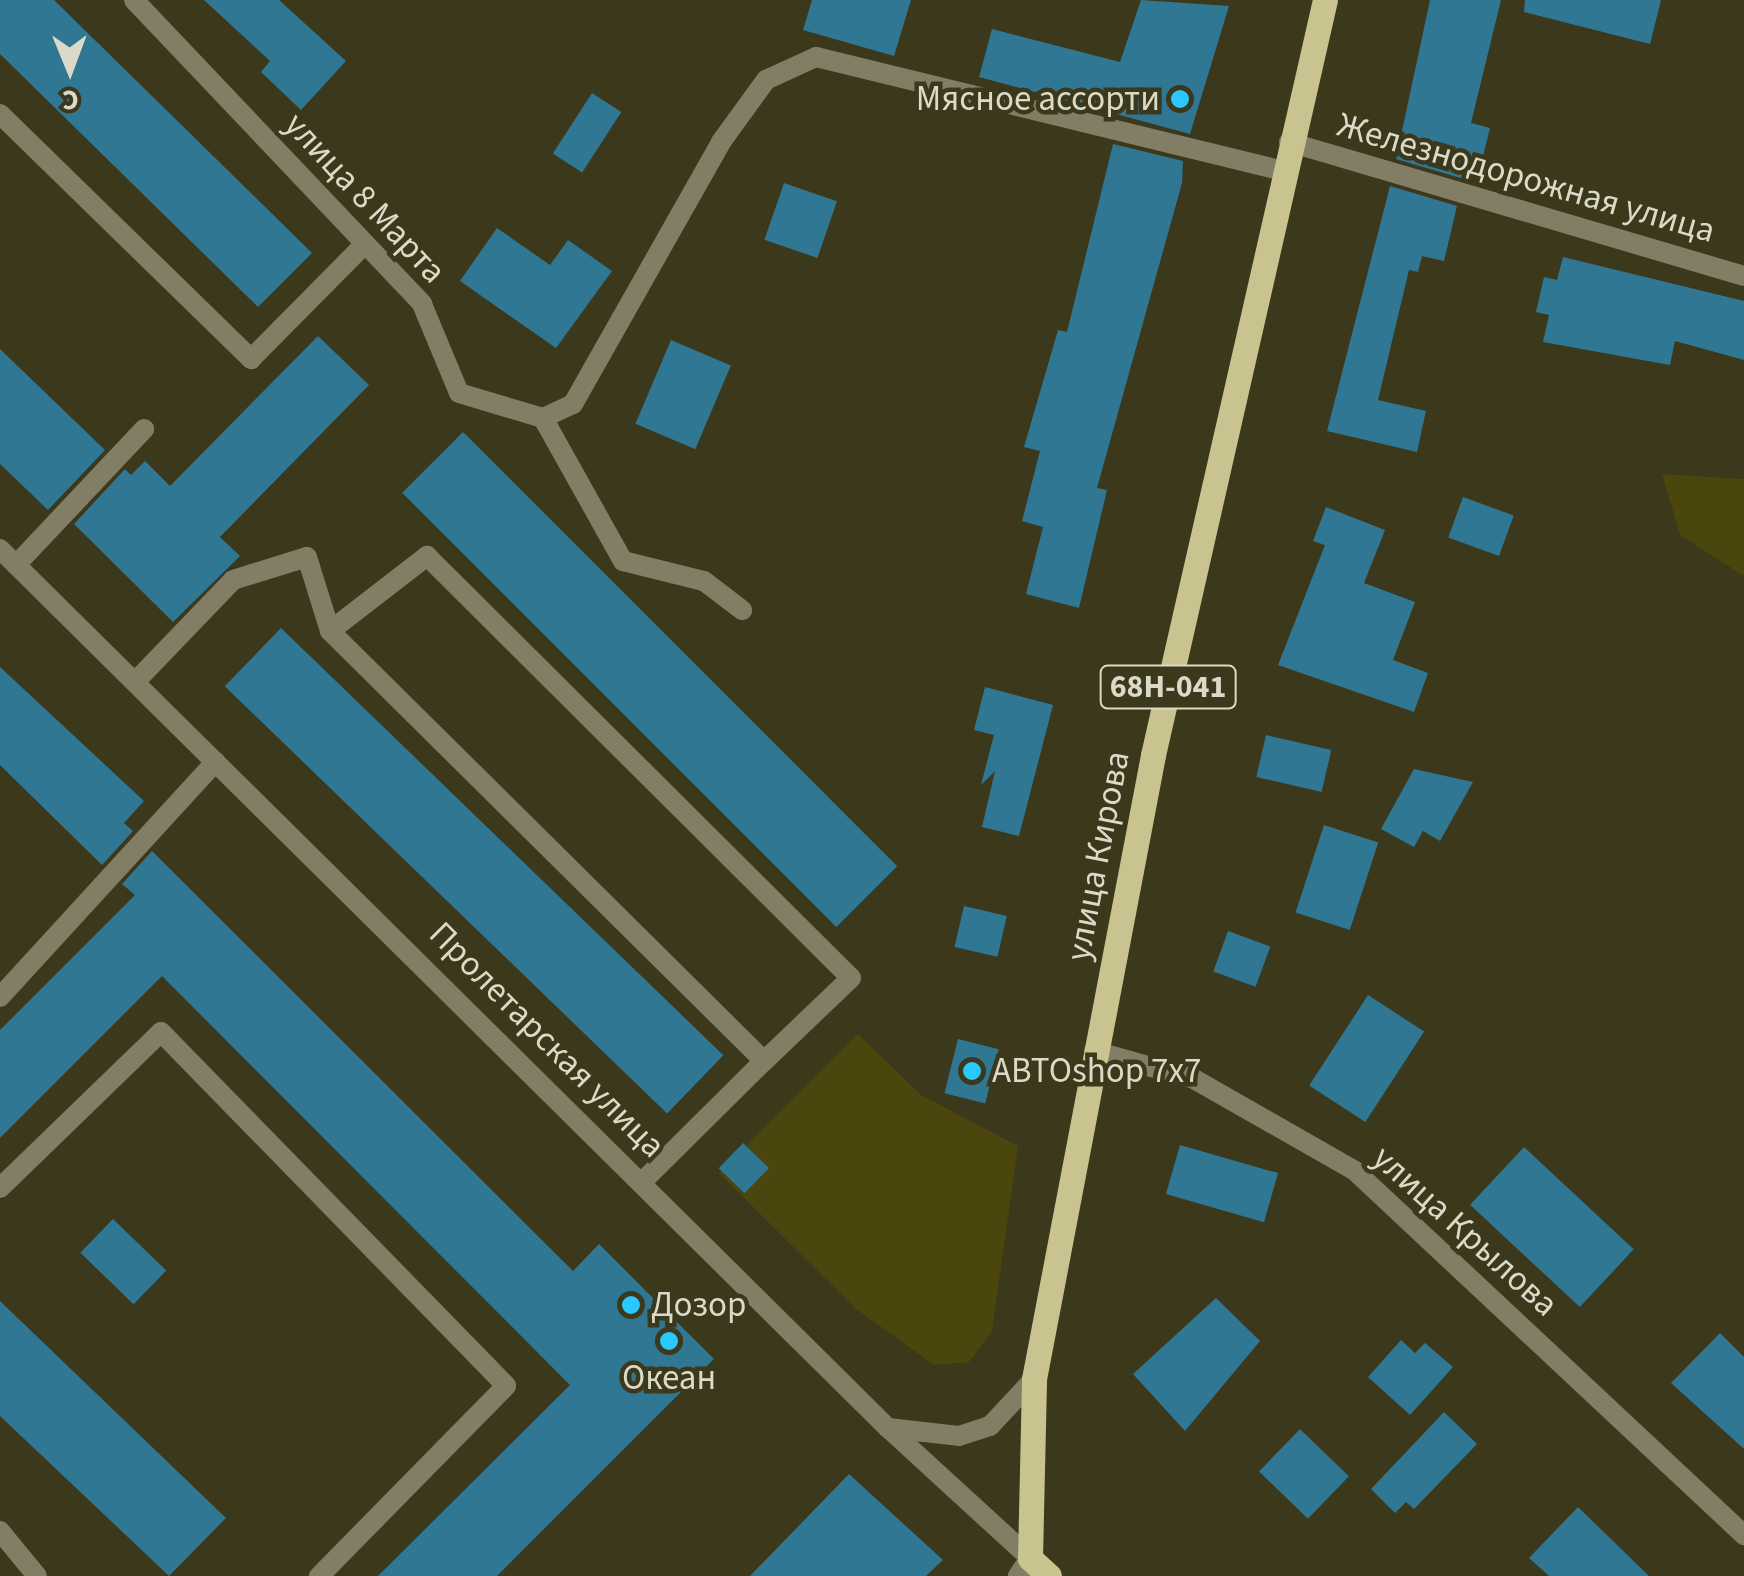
<!DOCTYPE html>
<html>
<head>
<meta charset="utf-8">
<style>
  body { margin:0 }
  #map { position:relative; width:1744px; height:1576px; overflow:hidden; background:#3c381c; font-family:"Source Sans 3",sans-serif }
  div>[style] { position:absolute }
  [style*='--x'] { left:calc(var(--x)*1px); top:calc(var(--y)*1px); width:calc(var(--w)*1px); rotate:calc(var(--a)*1deg) }
  .green>* { inset:0; background:#4b450e }
  .building>* { inset:0; background:#307793; transform-origin:0 0 }
  .service>* { height:20px; margin:-10px; padding:0 10px; transform-origin:10px; border-radius:10px; background:#817e65 }
  .minor>* { height:20px; margin:-10px; padding:0 10px; transform-origin:10px; border-radius:10px; background:#817e65 }
  .tertiary>* { height:20px; margin:-10px; padding:0 10px; transform-origin:10px; border-radius:10px; background:#817e65 }
  .primary>* { height:25px; margin:-12.5px; padding:0 12.5px; transform-origin:12.5px; border-radius:12.5px; background:#c9c48f }
  .dots>* { width:28px; height:28px; translate:-50% -50%; box-sizing:border-box; border:5px solid #3c381c; border-radius:50% }
  span { translate:-50% -50%; white-space:nowrap; text-align:center; line-height:1.15; -webkit-text-stroke:9px #3c381c; paint-order:stroke }
  .shield-label span { padding:2px 8px; background:#3c381c; border:2px solid; border-radius:8px; -webkit-text-stroke-width:0 }
  .shield-label { font-size:32px; color:#dbdac9; font-weight:700 }
  .poi-label { font-size:35px; color:#dbdac9 }
  .right { translate:-100% -50%; text-align:right }
  .left { translate:0 -50%; text-align:left }
  .street-label { font-size:35px; color:#dbdac9 }
  .north { position:absolute; left:20px; top:20px; width:100px; height:100px; -webkit-text-stroke:8px #3c381c; paint-order:stroke; rotate:179deg; font-size:28px; font-weight:700; line-height:40px; text-align:center; color:#dbdac9 }
  .north::after { content:''; display:block; margin:auto; width:35px; height:45px; background:#dbdac9; clip-path:polygon(50% 0,100% 100%,50% 72%,0 100%) }
</style>
</head>
<body>
<div id="map">
  <div class="green">
    <i style="clip-path:polygon(1662px 474px,1744px 479px,1744px 576px,1680px 535px)"></i>
    <i style="clip-path:polygon(858px 1034px,921px 1095px,1018px 1146px,992px 1331px,969px 1362px,934px 1365px,856px 1309px,719px 1173px)"></i>
  </div>
  <div class="building">
    <i style="clip-path:polygon(0 0,54px 0,312px 253px,258px 307px,0 54px)"></i>
    <i style="clip-path:polygon(204px 0,279px 0,346px 61px,301px 110px,261px 72px,270px 61px)"></i>
    <i style="clip-path:polygon(812px 0,911px 0,894px 56px,803px 30px)"></i>
    <i style="clip-path:polygon(1141px 0,1229px 6px,1190px 134px,979px 77px,992px 29px,1120px 62px)"></i>
    <i style="clip-path:polygon(1430px 0,1501px 0,1471px 123px,1490px 128px,1481px 164px,1468px 161px,1464px 179px,1396px 159px)"></i>
    <i style="clip-path:polygon(1525px 0,1661px 0,1650px 44px,1524px 12px)"></i>
    <i style="left:592px;top:93px;width:35px;height:72px;rotate:33deg"></i>
    <i style="clip-path:polygon(1113px 144px,1183px 161px,1182px 183px,1097px 488px,1107px 490px,1079px 608px,1026px 594px,1043px 527px,1022px 521px,1040px 451px,1024px 447px,1058px 330px,1067px 332px)"></i>
    <i style="left:784px;top:183px;width:56px;height:60px;rotate:19deg"></i>
    <i style="clip-path:polygon(1390px 186px,1457px 206px,1444px 261px,1422px 256px,1418px 272px,1409px 270px,1378px 400px,1426px 411px,1417px 452px,1327px 431px)"></i>
    <i style="clip-path:polygon(497px 228px,550px 265px,568px 240px,612px 271px,556px 348px,460px 281px)"></i>
    <i style="clip-path:polygon(1563px 257px,1744px 301px,1744px 360px,1675px 341px,1670px 365px,1543px 342px,1549px 315px,1536px 312px,1544px 277px,1557px 280px)"></i>
    <i style="clip-path:polygon(318px 336px,369px 385px,220px 537px,240px 556px,173px 622px,74px 524px,125px 469px,131px 475px,145px 461px,170px 486px)"></i>
    <i style="left:671px;top:340px;width:65px;height:91px;rotate:23deg"></i>
    <i style="clip-path:polygon(0 349px,105px 450px,48px 510px,0 464px)"></i>
    <i style="left:463px;top:432px;width:614px;height:86px;rotate:45deg"></i>
    <i style="left:1463px;top:497px;width:54px;height:43px;rotate:20deg"></i>
    <i style="clip-path:polygon(1326px 507px,1385px 530px,1364px 583px,1415px 602px,1393px 660px,1428px 673px,1414px 712px,1278px 665px,1325px 545px,1313px 541px)"></i>
    <i style="left:281px;top:628px;width:615px;height:81px;rotate:44deg"></i>
    <i style="clip-path:polygon(0 667px,144px 801px,124px 823px,133px 831px,102px 865px,0 765px)"></i>
    <i style="clip-path:polygon(985px 687px,1053px 705px,1019px 836px,982px 827px,995px 771px,981px 785px,994px 735px,974px 730px)"></i>
    <i style="left:1266px;top:735px;width:67px;height:43px;rotate:13deg"></i>
    <i style="clip-path:polygon(1414px 769px,1473px 782px,1440px 841px,1423px 831px,1414px 847px,1381px 829px)"></i>
    <i style="left:1324px;top:825px;width:57px;height:92px;rotate:18deg"></i>
    <i style="clip-path:polygon(152px 851px,573px 1271px,599px 1244px,714px 1359px,497px 1576px,378px 1576px,570px 1385px,162px 976px,0 1138px,0 1030px,135px 895px,122px 884px)"></i>
    <i style="left:964px;top:906px;width:44px;height:42px;rotate:13deg"></i>
    <i style="left:1228px;top:931px;width:45px;height:43px;rotate:20deg"></i>
    <i style="left:1368px;top:995px;width:67px;height:108px;rotate:33deg"></i>
    <i style="left:958px;top:1039px;width:42px;height:56px;rotate:14deg"></i>
    <i style="left:743px;top:1143px;width:36px;height:35px;rotate:44deg"></i>
    <i style="left:1180px;top:1145px;width:102px;height:51px;rotate:16deg"></i>
    <i style="left:1524px;top:1147px;width:150px;height:79px;rotate:43deg"></i>
    <i style="left:113px;top:1219px;width:74px;height:47px;rotate:44deg"></i>
    <i style="clip-path:polygon(1216px 1298px,1260px 1341px,1185px 1431px,1133px 1374px)"></i>
    <i style="clip-path:polygon(0 1301px,226px 1518px,169px 1576px,0 1416px)"></i>
    <i style="clip-path:polygon(1720px 1333px,1744px 1357px,1744px 1449px,1671px 1383px)"></i>
    <i style="clip-path:polygon(1401px 1340px,1415px 1353px,1425px 1343px,1453px 1367px,1410px 1415px,1368px 1377px)"></i>
    <i style="clip-path:polygon(1444px 1412px,1477px 1444px,1414px 1509px,1406px 1502px,1395px 1513px,1371px 1489px)"></i>
    <i style="left:1300px;top:1429px;width:68px;height:59px;rotate:44deg"></i>
    <i style="clip-path:polygon(849px 1474px,943px 1560px,926px 1576px,750px 1576px)"></i>
    <i style="clip-path:polygon(1578px 1507px,1649px 1576px,1549px 1576px,1529px 1558px)"></i>
  </div>
  <div class="service">
    <i style="--x:0;--y:114;--w:351;--a:44.3"></i>
    <i style="--x:251;--y:359;--w:161;--a:-45.3"></i>
    <i style="--x:543;--y:418;--w:164;--a:60.8"></i>
    <i style="--x:623;--y:561;--w:83;--a:13.9"></i>
    <i style="--x:704;--y:581;--w:48;--a:37.3"></i>
    <i style="--x:16;--y:565;--w:187;--a:-46.7"></i>
    <i style="--x:135;--y:682;--w:141;--a:-46.1"></i>
    <i style="--x:233;--y:580;--w:77;--a:-17.3"></i>
    <i style="--x:307;--y:557;--w:77;--a:72.7"></i>
    <i style="--x:330;--y:631;--w:123;--a:-37.7"></i>
    <i style="--x:427;--y:556;--w:598;--a:44.86"></i>
    <i style="--x:851;--y:978;--w:120;--a:136.3"></i>
    <i style="--x:764;--y:1061;--w:611;--a:-135.27"></i>
    <i style="--x:0;--y:997;--w:319;--a:-47.5"></i>
    <i style="--x:642;--y:1182;--w:172;--a:-44.8"></i>
    <i style="--x:0;--y:1188;--w:224;--a:-44.1"></i>
    <i style="--x:161;--y:1032;--w:494;--a:45.7"></i>
    <i style="--x:506;--y:1386;--w:267;--a:134.5"></i>
    <i style="--x:0;--y:1531;--w:58;--a:50.6"></i>
  </div>
  <div class="minor">
    <i style="--x:134;--y:0;--w:419;--a:46.5"></i>
    <i style="--x:422;--y:304;--w:96;--a:67.4"></i>
    <i style="--x:459;--y:393;--w:88;--a:16.6"></i>
    <i style="--x:543;--y:418;--w:33;--a:-25"></i>
    <i style="--x:573;--y:404;--w:301;--a:-60.5"></i>
    <i style="--x:721;--y:142;--w:77;--a:-54"></i>
    <i style="--x:766;--y:80;--w:55;--a:-24.7"></i>
    <i style="--x:816;--y:57;--w:480;--a:13.7"></i>
    <i style="--x:1289;--y:142;--w:474;--a:16.4"></i>
    <i style="--x:1094;--y:1051;--w:104;--a:15.6"></i>
    <i style="--x:1194;--y:1079;--w:185;--a:29.7"></i>
    <i style="--x:1355;--y:1171;--w:533;--a:43.1"></i>
  </div>
  <div class="tertiary">
    <i style="--x:0;--y:549;--w:1248;--a:44.71"></i>
    <i style="--x:887;--y:1427;--w:194;--a:42.5"></i>
    <i style="--x:1030;--y:1558;--w:22;--a:124"></i>
    <i style="--x:888;--y:1428;--w:71;--a:6.4"></i>
    <i style="--x:959;--y:1436;--w:33;--a:-18"></i>
    <i style="--x:990;--y:1426;--w:64;--a:-46.9"></i>
  </div>
  <div class="primary">
    <i style="--x:1049;--y:1576;--w:26;--a:-137"></i>
    <i style="--x:1030;--y:1558;--w:179;--a:-88.7"></i>
    <i style="--x:1034;--y:1379;--w:635;--a:-79.2"></i>
    <i style="--x:1153;--y:755;--w:774;--a:-77.17"></i>
  </div>
  <div class="dots">
    <i style="left:1180px;top:99px;background:#29c8ff"></i>
    <i style="left:972px;top:1071px;background:#29c8ff"></i>
    <i style="left:631px;top:1305px;background:#29c8ff"></i>
    <i style="left:669px;top:1341px;background:#29c8ff"></i>
  </div>
  <div class="shield-label">
    <span style="left:1168px;top:687px">68Н-041</span>
  </div>
  <div class="poi-label">
    <span class="right" style="left:1160px;top:99px">Мясное ассорти</span>
    <span class="left" style="left:992px;top:1071px">АВТОshop 7x7</span>
    <span class="left" style="left:651px;top:1305px">Дозор</span>
    <span style="left:669px;top:1378px">Океан</span>
  </div>
  <div class="street-label">
    <span style="left:1526px;top:178px;rotate:16deg">Железнодорожная улица</span>
    <span style="left:365px;top:198px;rotate:47deg">улица 8 Марта</span>
    <span style="left:1098px;top:856px;rotate:-79deg">улица Кирова</span>
    <span style="left:547px;top:1040px;rotate:45deg">Пролетарская улица</span>
    <span style="left:1465px;top:1231px;rotate:42deg">улица Крылова</span>
  </div>
  <div class="north">С</div>
</div>
</body>
</html>
